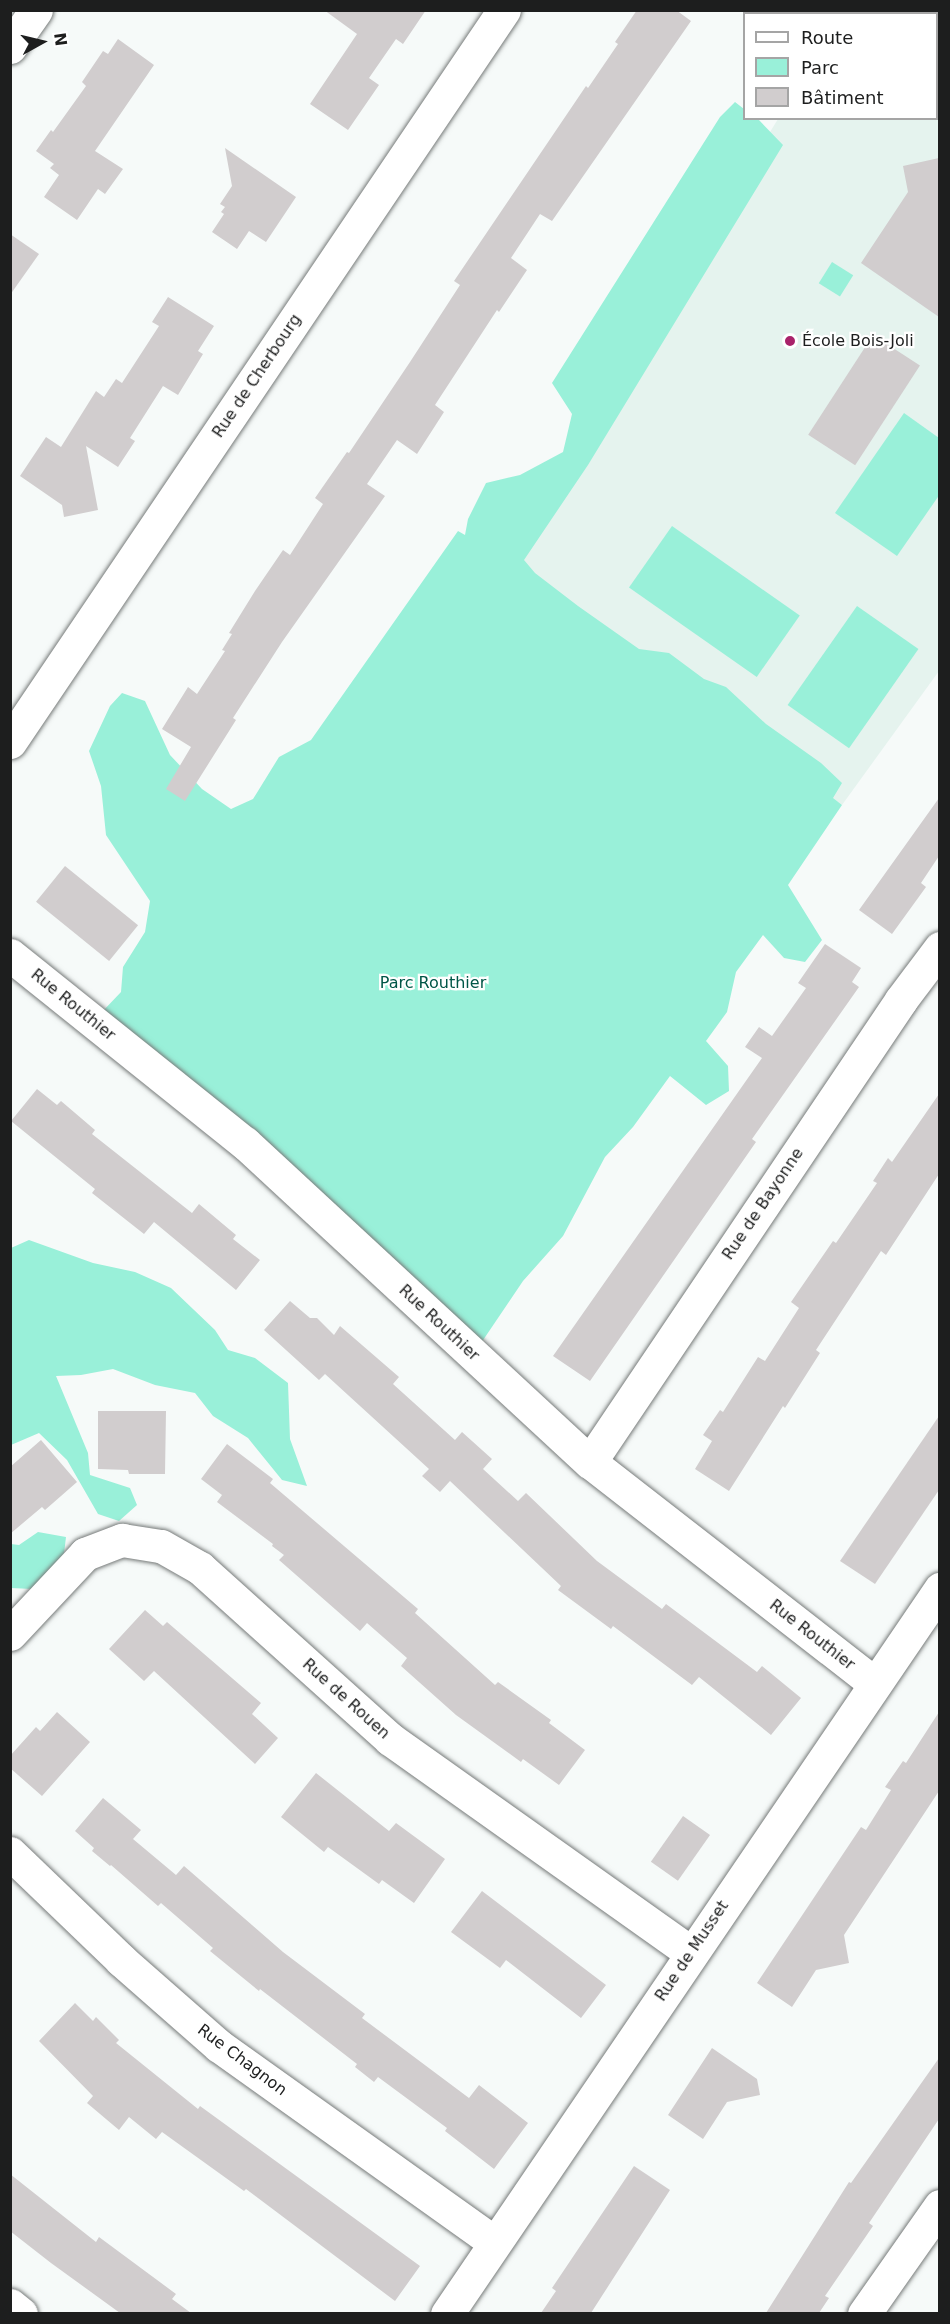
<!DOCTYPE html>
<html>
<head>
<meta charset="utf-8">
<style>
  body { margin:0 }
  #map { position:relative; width:950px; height:2324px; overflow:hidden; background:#f6faf9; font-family:"DejaVu Sans",sans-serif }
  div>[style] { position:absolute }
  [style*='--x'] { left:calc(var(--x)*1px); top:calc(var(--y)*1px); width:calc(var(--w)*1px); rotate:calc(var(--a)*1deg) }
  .built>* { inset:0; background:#e5f3ee }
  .green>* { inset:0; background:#99f0d9; transform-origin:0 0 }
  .building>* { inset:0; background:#d1cdce; transform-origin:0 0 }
  .roads { filter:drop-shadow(0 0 2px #777b7a) drop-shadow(0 0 2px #777b7a) }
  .minor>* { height:33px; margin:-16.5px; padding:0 16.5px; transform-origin:16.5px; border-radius:16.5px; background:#fff }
  .dots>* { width:16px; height:16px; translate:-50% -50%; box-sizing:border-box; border:3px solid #fff; border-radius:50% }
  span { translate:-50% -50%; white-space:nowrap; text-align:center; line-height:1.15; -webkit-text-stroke:4.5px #fff; paint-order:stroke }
  .poi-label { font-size:16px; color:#1d1e1e }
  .left { translate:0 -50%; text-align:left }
  .street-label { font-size:16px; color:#1d1e1e }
  .park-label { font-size:16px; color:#005647 }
  .frame { position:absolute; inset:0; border:12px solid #1d1e1e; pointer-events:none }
  .legend { position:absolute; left:743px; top:12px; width:195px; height:108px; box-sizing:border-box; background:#fff; border:2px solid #a5a5a5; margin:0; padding:8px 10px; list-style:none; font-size:18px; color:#1d1e1e }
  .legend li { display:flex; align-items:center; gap:12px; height:30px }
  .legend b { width:30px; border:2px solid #a5a5a5 }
  .north { position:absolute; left:12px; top:12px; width:60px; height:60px; -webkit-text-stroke:4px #fff; paint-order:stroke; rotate:82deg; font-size:16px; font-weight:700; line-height:24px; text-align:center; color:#1d1e1e }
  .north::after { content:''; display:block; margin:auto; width:21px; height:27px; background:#1d1e1e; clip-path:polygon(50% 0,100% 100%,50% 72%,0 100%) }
</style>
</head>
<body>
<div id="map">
  <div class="built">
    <i style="clip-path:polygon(844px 11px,939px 11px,939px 671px,842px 805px,504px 564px,778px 119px,936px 118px,936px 14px,842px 13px)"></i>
  </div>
  <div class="green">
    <i style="clip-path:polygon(735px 102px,744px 109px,744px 118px,758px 119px,783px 145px,588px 465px,524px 560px,535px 573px,578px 606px,639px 649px,669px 653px,704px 679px,726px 687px,766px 724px,821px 763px,842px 783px,833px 798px,842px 805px,788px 885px,822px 940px,805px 962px,784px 958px,763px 935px,736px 972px,727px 1012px,706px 1041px,728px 1066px,729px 1091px,706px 1105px,670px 1076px,633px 1127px,605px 1157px,563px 1236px,523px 1281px,473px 1355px,101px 1013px,121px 992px,123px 967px,145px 932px,150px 901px,106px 835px,101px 786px,89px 751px,110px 706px,122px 693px,145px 701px,170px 755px,202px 789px,231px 809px,253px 799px,279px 757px,311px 740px,458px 531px,465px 535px,468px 519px,486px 483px,520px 475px,563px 452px,572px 414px,552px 383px,720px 117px)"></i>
    <i style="left:832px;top:262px;width:25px;height:25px;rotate:32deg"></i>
    <i style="clip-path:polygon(904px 413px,939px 438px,940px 494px,897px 556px,835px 513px)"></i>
    <i style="left:672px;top:526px;width:156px;height:75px;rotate:35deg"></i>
    <i style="left:857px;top:606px;width:75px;height:121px;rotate:35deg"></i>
    <i style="clip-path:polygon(29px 1240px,93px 1263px,135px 1272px,171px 1288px,215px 1330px,228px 1350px,255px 1358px,288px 1383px,290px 1439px,307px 1486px,282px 1480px,248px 1438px,213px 1416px,195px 1393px,155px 1385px,113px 1369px,81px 1375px,56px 1376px,88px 1453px,90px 1475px,130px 1488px,137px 1505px,119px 1521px,98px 1514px,67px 1460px,39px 1433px,11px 1445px,11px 1248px)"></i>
    <i style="clip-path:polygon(38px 1532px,66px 1537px,63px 1562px,32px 1589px,11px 1588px,11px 1544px,19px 1545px)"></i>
  </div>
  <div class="building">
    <i style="clip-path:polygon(324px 10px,426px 10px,403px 44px,396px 39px,369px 78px,379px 85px,348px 130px,310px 104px,357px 34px)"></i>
    <i style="clip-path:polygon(637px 10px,676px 10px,691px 21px,552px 221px,540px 214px,511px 258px,527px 270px,499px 312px,497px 310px,435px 405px,444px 412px,417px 454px,397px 440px,367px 484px,385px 496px,282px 642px,233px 718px,236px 720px,185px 801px,166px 789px,191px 747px,162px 729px,188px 687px,197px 694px,225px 651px,222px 650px,232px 634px,229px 633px,255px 591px,283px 550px,290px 555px,323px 504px,315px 498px,347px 452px,349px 453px,410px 362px,460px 285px,454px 281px,586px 86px,588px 88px,618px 44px,615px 42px)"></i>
    <i style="clip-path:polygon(118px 39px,154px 65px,95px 151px,123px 169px,105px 194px,98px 189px,77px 220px,44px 197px,59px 175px,50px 168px,54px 164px,36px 151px,51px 130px,53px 132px,86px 86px,82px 82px,103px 51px,108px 54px)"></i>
    <i style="clip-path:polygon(225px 148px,296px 197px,266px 242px,249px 231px,237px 249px,212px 232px,224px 214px,221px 212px,225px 207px,220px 204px,232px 186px)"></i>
    <i style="clip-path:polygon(939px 158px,939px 317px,861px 263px,908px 192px,903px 166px)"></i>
    <i style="clip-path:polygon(10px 234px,39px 254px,10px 295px)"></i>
    <i style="clip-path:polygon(168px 297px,214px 326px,198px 351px,203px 354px,178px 395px,163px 386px,130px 438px,135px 441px,118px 467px,86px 446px,98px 510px,64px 517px,62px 505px,20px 476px,46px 437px,61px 447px,96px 391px,104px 397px,116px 379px,122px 383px,159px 326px,152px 322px)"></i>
    <i style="left:873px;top:335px;width:56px;height:119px;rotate:33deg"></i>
    <i style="clip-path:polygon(939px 798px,939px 856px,921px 883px,926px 887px,892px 934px,859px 910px)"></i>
    <i style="left:65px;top:866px;width:94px;height:46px;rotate:39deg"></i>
    <i style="clip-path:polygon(825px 944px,861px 968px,852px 982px,859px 987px,752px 1139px,756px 1142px,590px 1381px,553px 1356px,762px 1058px,745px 1047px,759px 1027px,772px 1036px,806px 988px,798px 983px)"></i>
    <i style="clip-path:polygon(37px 1089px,57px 1105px,61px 1101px,95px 1130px,92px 1134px,192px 1213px,199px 1204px,236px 1235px,233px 1239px,260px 1260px,236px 1290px,154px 1222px,144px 1234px,92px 1193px,95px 1189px,11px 1121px)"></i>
    <i style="clip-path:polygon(939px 1094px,939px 1174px,886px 1255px,881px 1251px,816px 1350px,820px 1353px,785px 1408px,783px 1406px,729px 1491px,695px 1469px,712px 1441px,703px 1435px,720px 1410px,723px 1412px,758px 1357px,765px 1361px,799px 1308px,791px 1302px,833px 1241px,836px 1243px,877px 1183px,873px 1181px,888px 1158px,892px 1162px)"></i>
    <i style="clip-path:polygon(290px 1301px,310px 1318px,317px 1318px,334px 1335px,340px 1326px,399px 1377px,393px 1384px,455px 1440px,462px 1432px,492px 1459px,483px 1469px,518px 1501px,526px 1493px,597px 1561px,662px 1609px,666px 1604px,757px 1672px,762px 1666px,801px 1698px,771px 1735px,699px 1677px,692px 1685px,613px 1626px,611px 1629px,558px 1590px,561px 1586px,450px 1481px,440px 1492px,422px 1476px,429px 1469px,325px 1374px,319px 1380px,264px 1330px)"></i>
    <i style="clip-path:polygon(98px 1411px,166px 1411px,165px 1474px,129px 1474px,128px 1470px,98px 1469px)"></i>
    <i style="clip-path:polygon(939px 1416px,939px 1490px,875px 1584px,840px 1561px)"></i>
    <i style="clip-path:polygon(41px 1440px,77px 1482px,45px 1510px,42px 1507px,10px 1534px,10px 1467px)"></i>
    <i style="clip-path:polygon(227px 1444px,273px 1479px,270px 1483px,418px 1609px,415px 1613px,495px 1685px,498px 1682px,551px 1720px,549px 1723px,585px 1750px,559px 1785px,523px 1759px,521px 1762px,456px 1715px,401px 1666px,407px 1658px,367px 1623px,360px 1631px,279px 1560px,284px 1555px,272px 1546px,273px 1544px,217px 1502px,222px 1495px,201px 1479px)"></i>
    <i style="clip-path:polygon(145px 1610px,163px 1626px,167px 1622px,261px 1703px,252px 1714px,278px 1738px,255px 1764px,154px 1671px,144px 1681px,109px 1649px)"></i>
    <i style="clip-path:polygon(57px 1712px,90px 1742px,42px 1796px,10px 1768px,10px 1756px,36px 1727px,40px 1731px)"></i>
    <i style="clip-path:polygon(939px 1712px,939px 1791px,844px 1935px,849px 1963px,816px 1970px,792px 2007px,757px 1983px,861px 1827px,866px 1830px,891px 1790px,885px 1787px,903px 1761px,906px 1763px)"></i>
    <i style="clip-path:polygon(316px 1773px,389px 1831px,396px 1823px,445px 1859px,414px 1903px,382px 1880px,379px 1884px,328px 1847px,324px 1852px,281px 1817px)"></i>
    <i style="clip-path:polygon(103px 1798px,141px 1830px,133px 1839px,176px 1875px,184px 1866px,283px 1952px,365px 2014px,362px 2018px,469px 2098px,479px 2085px,528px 2123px,494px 2169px,445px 2131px,447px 2128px,378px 2077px,374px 2082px,355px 2067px,357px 2064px,260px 1989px,259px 1991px,210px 1951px,213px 1948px,161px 1903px,158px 1906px,111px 1865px,110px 1866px,92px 1851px,94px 1848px,75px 1831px)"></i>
    <i style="left:683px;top:1816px;width:33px;height:56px;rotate:35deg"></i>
    <i style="clip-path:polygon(482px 1891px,606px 1985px,581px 2018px,506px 1960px,500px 1968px,451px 1932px)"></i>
    <i style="clip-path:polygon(75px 2003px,93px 2021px,96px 2017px,119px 2040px,116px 2043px,198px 2109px,200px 2106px,420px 2266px,395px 2301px,246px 2189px,244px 2191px,162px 2132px,156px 2139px,129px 2117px,119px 2130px,87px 2103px,93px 2096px,39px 2041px)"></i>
    <i style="clip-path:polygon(712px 2048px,757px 2079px,760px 2095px,727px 2102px,703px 2139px,668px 2115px)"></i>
    <i style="clip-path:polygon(939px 2058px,939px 2119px,869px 2223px,873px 2226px,825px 2296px,829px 2298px,819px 2313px,766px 2313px,849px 2182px,851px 2183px)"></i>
    <i style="clip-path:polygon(634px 2166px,670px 2190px,591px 2313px,541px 2313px,556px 2291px,552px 2288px)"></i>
    <i style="clip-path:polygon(10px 2174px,96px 2242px,99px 2237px,176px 2294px,172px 2299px,191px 2313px,120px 2313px,51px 2263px,10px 2231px)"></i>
  </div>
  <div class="roads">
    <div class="minor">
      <i style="--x:10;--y:47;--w:45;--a:-54.9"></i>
      <i style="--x:10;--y:742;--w:883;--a:-55.99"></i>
      <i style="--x:10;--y:955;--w:301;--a:38.7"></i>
      <i style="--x:245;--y:1143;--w:470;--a:42.8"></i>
      <i style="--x:590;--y:1462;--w:361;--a:37.9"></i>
      <i style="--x:590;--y:1462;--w:557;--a:-56.05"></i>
      <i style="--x:901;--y:1000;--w:65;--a:-53.1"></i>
      <i style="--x:10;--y:1634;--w:110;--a:-46.8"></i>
      <i style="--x:85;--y:1554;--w:40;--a:-21"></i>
      <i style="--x:122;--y:1540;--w:39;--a:9"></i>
      <i style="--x:161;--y:1546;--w:45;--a:29.4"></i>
      <i style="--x:200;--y:1568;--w:256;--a:42"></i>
      <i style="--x:390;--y:1739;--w:369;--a:35.4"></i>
      <i style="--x:10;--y:1853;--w:154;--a:43.9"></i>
      <i style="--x:121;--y:1960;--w:130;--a:41.3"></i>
      <i style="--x:219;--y:2046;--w:338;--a:35.5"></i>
      <i style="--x:10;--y:2305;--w:14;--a:39"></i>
      <i style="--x:447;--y:2314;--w:877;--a:-55.78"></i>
      <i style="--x:864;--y:2314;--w:132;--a:-54.9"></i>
    </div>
  </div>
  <div class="dots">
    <i style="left:790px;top:341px;background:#a9226a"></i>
  </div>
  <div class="poi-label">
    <span class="left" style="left:802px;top:341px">École Bois-Joli</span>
  </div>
  <div class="street-label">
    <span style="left:257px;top:376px;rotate:-56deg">Rue de Cherbourg</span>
    <span style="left:73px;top:1005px;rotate:39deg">Rue Routhier</span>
    <span style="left:763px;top:1204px;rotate:-56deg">Rue de Bayonne</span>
    <span style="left:439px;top:1323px;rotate:43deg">Rue Routhier</span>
    <span style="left:812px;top:1635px;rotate:38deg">Rue Routhier</span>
    <span style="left:346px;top:1699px;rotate:42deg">Rue de Rouen</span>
    <span style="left:692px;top:1951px;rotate:-56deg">Rue de Musset</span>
    <span style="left:242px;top:2060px;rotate:37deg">Rue Chagnon</span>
  </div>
  <div class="park-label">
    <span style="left:433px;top:983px">Parc Routhier</span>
  </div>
  <div class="frame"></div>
  <ul class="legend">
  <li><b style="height:8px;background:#fff"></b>Route</li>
  <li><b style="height:16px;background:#99f0d9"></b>Parc</li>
  <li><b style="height:16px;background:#d1cdce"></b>Bâtiment</li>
  </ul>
  <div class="north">N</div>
</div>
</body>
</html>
